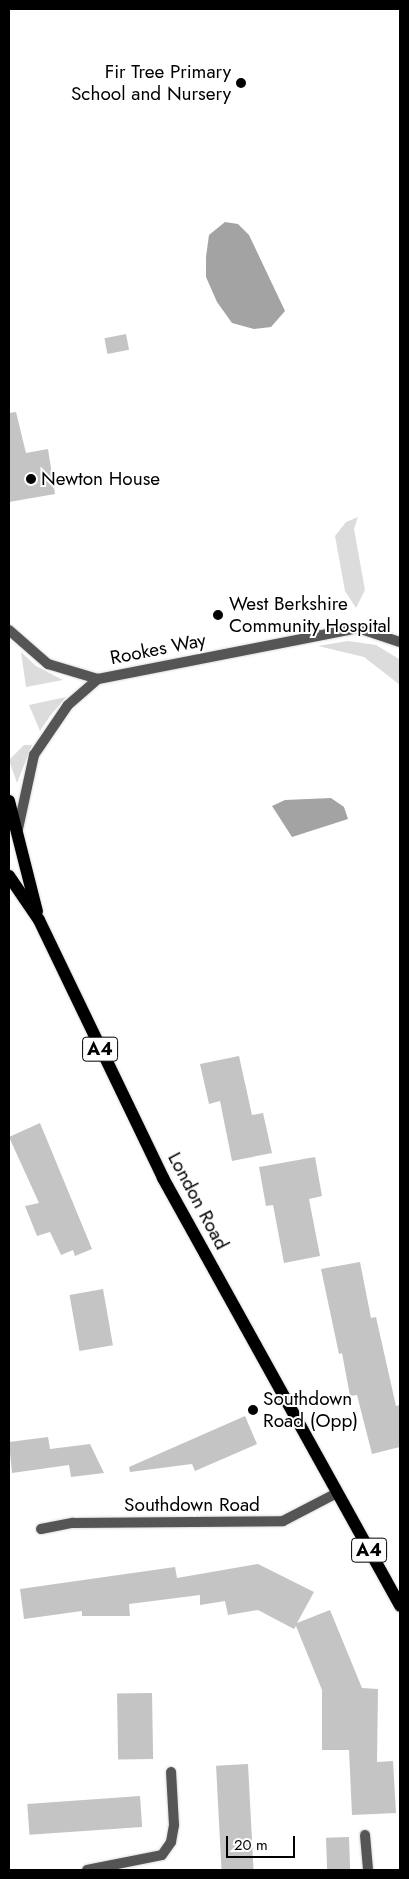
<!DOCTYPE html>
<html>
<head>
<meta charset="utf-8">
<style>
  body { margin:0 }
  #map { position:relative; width:409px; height:1879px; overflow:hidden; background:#fff; font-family:Jost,sans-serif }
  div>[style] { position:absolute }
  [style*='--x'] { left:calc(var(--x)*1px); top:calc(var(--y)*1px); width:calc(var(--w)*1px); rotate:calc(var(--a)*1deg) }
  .green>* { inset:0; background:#dcdcdc }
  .water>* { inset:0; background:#a3a3a3 }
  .building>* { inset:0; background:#c4c4c4; transform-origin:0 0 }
  .roads { filter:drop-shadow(0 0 1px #dbdbdb) drop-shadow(0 0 1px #dbdbdb) }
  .minor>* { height:10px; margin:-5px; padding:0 5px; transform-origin:5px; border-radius:5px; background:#555 }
  .primary>* { height:12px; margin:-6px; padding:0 6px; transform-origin:6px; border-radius:6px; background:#000 }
  .dots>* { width:14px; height:14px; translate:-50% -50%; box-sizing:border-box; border:2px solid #fff; border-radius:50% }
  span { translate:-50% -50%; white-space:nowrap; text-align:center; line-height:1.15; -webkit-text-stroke:4px #fff; paint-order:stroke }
  .shield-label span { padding:1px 4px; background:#fff; border:1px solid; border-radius:4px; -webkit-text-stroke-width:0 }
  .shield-label { font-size:18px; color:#000; font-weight:700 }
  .poi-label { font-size:19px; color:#000 }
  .right { translate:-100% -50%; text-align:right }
  .left { translate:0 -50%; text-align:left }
  .street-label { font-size:19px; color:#000 }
  .frame { position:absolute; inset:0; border:10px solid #000; pointer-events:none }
  .scale { position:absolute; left:226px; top:1836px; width:69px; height:22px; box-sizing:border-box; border:2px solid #000; border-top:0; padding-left:6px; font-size:15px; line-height:18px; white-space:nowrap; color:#000; -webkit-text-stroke:4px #fff; paint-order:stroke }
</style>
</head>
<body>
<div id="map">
  <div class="green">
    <i style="clip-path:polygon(358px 517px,354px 529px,365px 590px,356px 608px,345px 591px,335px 536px,346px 522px)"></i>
    <i style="clip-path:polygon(348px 641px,376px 645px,399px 659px,400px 685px,364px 657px,318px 646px)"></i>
    <i style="clip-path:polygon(21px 652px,36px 666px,63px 680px,26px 687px)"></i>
    <i style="clip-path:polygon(66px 697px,50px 716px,40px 731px,29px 705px)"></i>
    <i style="clip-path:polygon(24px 745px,32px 745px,17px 783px,9px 760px)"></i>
  </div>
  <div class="water">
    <i style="clip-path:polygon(225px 222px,238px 224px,249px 235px,285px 311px,271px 327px,254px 329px,232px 323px,217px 302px,206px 277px,206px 257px,209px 235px)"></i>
    <i style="clip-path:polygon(331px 798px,344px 807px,348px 819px,292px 837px,272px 806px,285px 800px)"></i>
  </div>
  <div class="building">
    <i style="left:126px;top:334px;width:16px;height:22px;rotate:79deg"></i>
    <i style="clip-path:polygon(16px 412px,26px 453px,48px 449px,55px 494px,9px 502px,9px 413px)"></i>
    <i style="clip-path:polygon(239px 1056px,252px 1115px,263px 1113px,272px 1153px,232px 1161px,220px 1101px,209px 1104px,200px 1064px)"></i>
    <i style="clip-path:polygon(40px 1123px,92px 1249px,75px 1256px,73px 1250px,61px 1255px,50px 1232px,37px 1236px,25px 1206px,39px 1203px,9px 1137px)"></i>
    <i style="clip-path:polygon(315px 1157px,322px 1196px,309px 1199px,320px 1256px,284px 1263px,273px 1205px,266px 1206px,259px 1167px)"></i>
    <i style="clip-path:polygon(360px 1262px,371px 1318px,376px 1317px,396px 1406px,400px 1405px,400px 1447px,372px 1454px,357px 1395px,350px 1396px,342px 1353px,339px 1354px,321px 1269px)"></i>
    <i style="left:103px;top:1289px;width:57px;height:34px;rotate:80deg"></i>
    <i style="clip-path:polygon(245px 1416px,257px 1444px,195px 1471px,192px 1464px,130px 1472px,129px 1467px)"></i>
    <i style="clip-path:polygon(48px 1437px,50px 1449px,90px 1444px,104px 1473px,71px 1477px,69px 1465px,12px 1473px,9px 1442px)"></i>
    <i style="clip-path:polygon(258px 1564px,314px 1592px,297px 1623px,330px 1610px,362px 1688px,378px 1689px,377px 1762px,393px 1761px,396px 1813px,352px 1815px,349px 1750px,322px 1750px,322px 1690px,296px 1626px,294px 1629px,258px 1610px,228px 1615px,225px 1601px,200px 1605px,200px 1595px,129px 1604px,130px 1616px,82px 1616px,82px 1611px,24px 1619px,20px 1589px,175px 1567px,177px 1578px)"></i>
    <i style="left:152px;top:1693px;width:66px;height:35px;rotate:89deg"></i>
    <i style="left:248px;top:1764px;width:106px;height:32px;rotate:87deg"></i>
    <i style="left:140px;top:1796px;width:31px;height:113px;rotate:86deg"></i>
    <i style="left:349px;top:1837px;width:33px;height:23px;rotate:88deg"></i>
  </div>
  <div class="roads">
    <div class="minor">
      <i style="--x:9;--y:630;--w:52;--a:41.1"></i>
      <i style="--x:48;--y:664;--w:52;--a:16.7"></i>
      <i style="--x:98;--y:679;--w:265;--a:-11.1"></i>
      <i style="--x:358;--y:628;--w:44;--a:18.4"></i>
      <i style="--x:18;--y:829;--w:76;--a:-77.8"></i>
      <i style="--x:34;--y:755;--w:60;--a:-55.8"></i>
      <i style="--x:68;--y:705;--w:40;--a:-41"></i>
      <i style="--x:41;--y:1529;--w:33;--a:-11"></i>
      <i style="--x:73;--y:1523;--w:210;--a:-0.5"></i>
      <i style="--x:283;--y:1521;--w:61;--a:-27.4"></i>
      <i style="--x:365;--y:1835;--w:35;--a:85"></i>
      <i style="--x:87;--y:1870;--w:76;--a:-11.3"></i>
      <i style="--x:162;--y:1855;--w:16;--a:-55"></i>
      <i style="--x:171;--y:1842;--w:17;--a:-80"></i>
      <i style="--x:174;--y:1825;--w:53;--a:-93.2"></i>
    </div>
    <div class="primary">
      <i style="--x:9;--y:801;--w:114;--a:75.8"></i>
      <i style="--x:9;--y:876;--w:53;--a:55.7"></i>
      <i style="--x:39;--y:920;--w:286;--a:64.3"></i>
      <i style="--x:163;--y:1178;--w:489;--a:61"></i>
    </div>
  </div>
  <div class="dots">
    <i style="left:241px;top:83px;background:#000"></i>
    <i style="left:31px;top:479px;background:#000"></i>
    <i style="left:218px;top:615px;background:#000"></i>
    <i style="left:253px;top:1410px;background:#000"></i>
  </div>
  <div class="shield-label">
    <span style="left:100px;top:1049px">A4</span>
    <span style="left:369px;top:1550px">A4</span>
  </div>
  <div class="poi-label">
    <span class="right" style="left:231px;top:83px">Fir Tree Primary<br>School and Nursery</span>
    <span class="left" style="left:41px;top:479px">Newton House</span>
    <span class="left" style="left:229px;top:615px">West Berkshire<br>Community Hospital</span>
    <span class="left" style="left:263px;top:1410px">Southdown<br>Road (Opp)</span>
  </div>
  <div class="street-label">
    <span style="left:158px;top:649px;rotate:-11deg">Rookes Way</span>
    <span style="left:198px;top:1201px;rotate:62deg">London Road</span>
    <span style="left:192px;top:1505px">Southdown Road</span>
  </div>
  <div class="frame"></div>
  <div class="scale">20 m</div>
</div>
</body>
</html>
